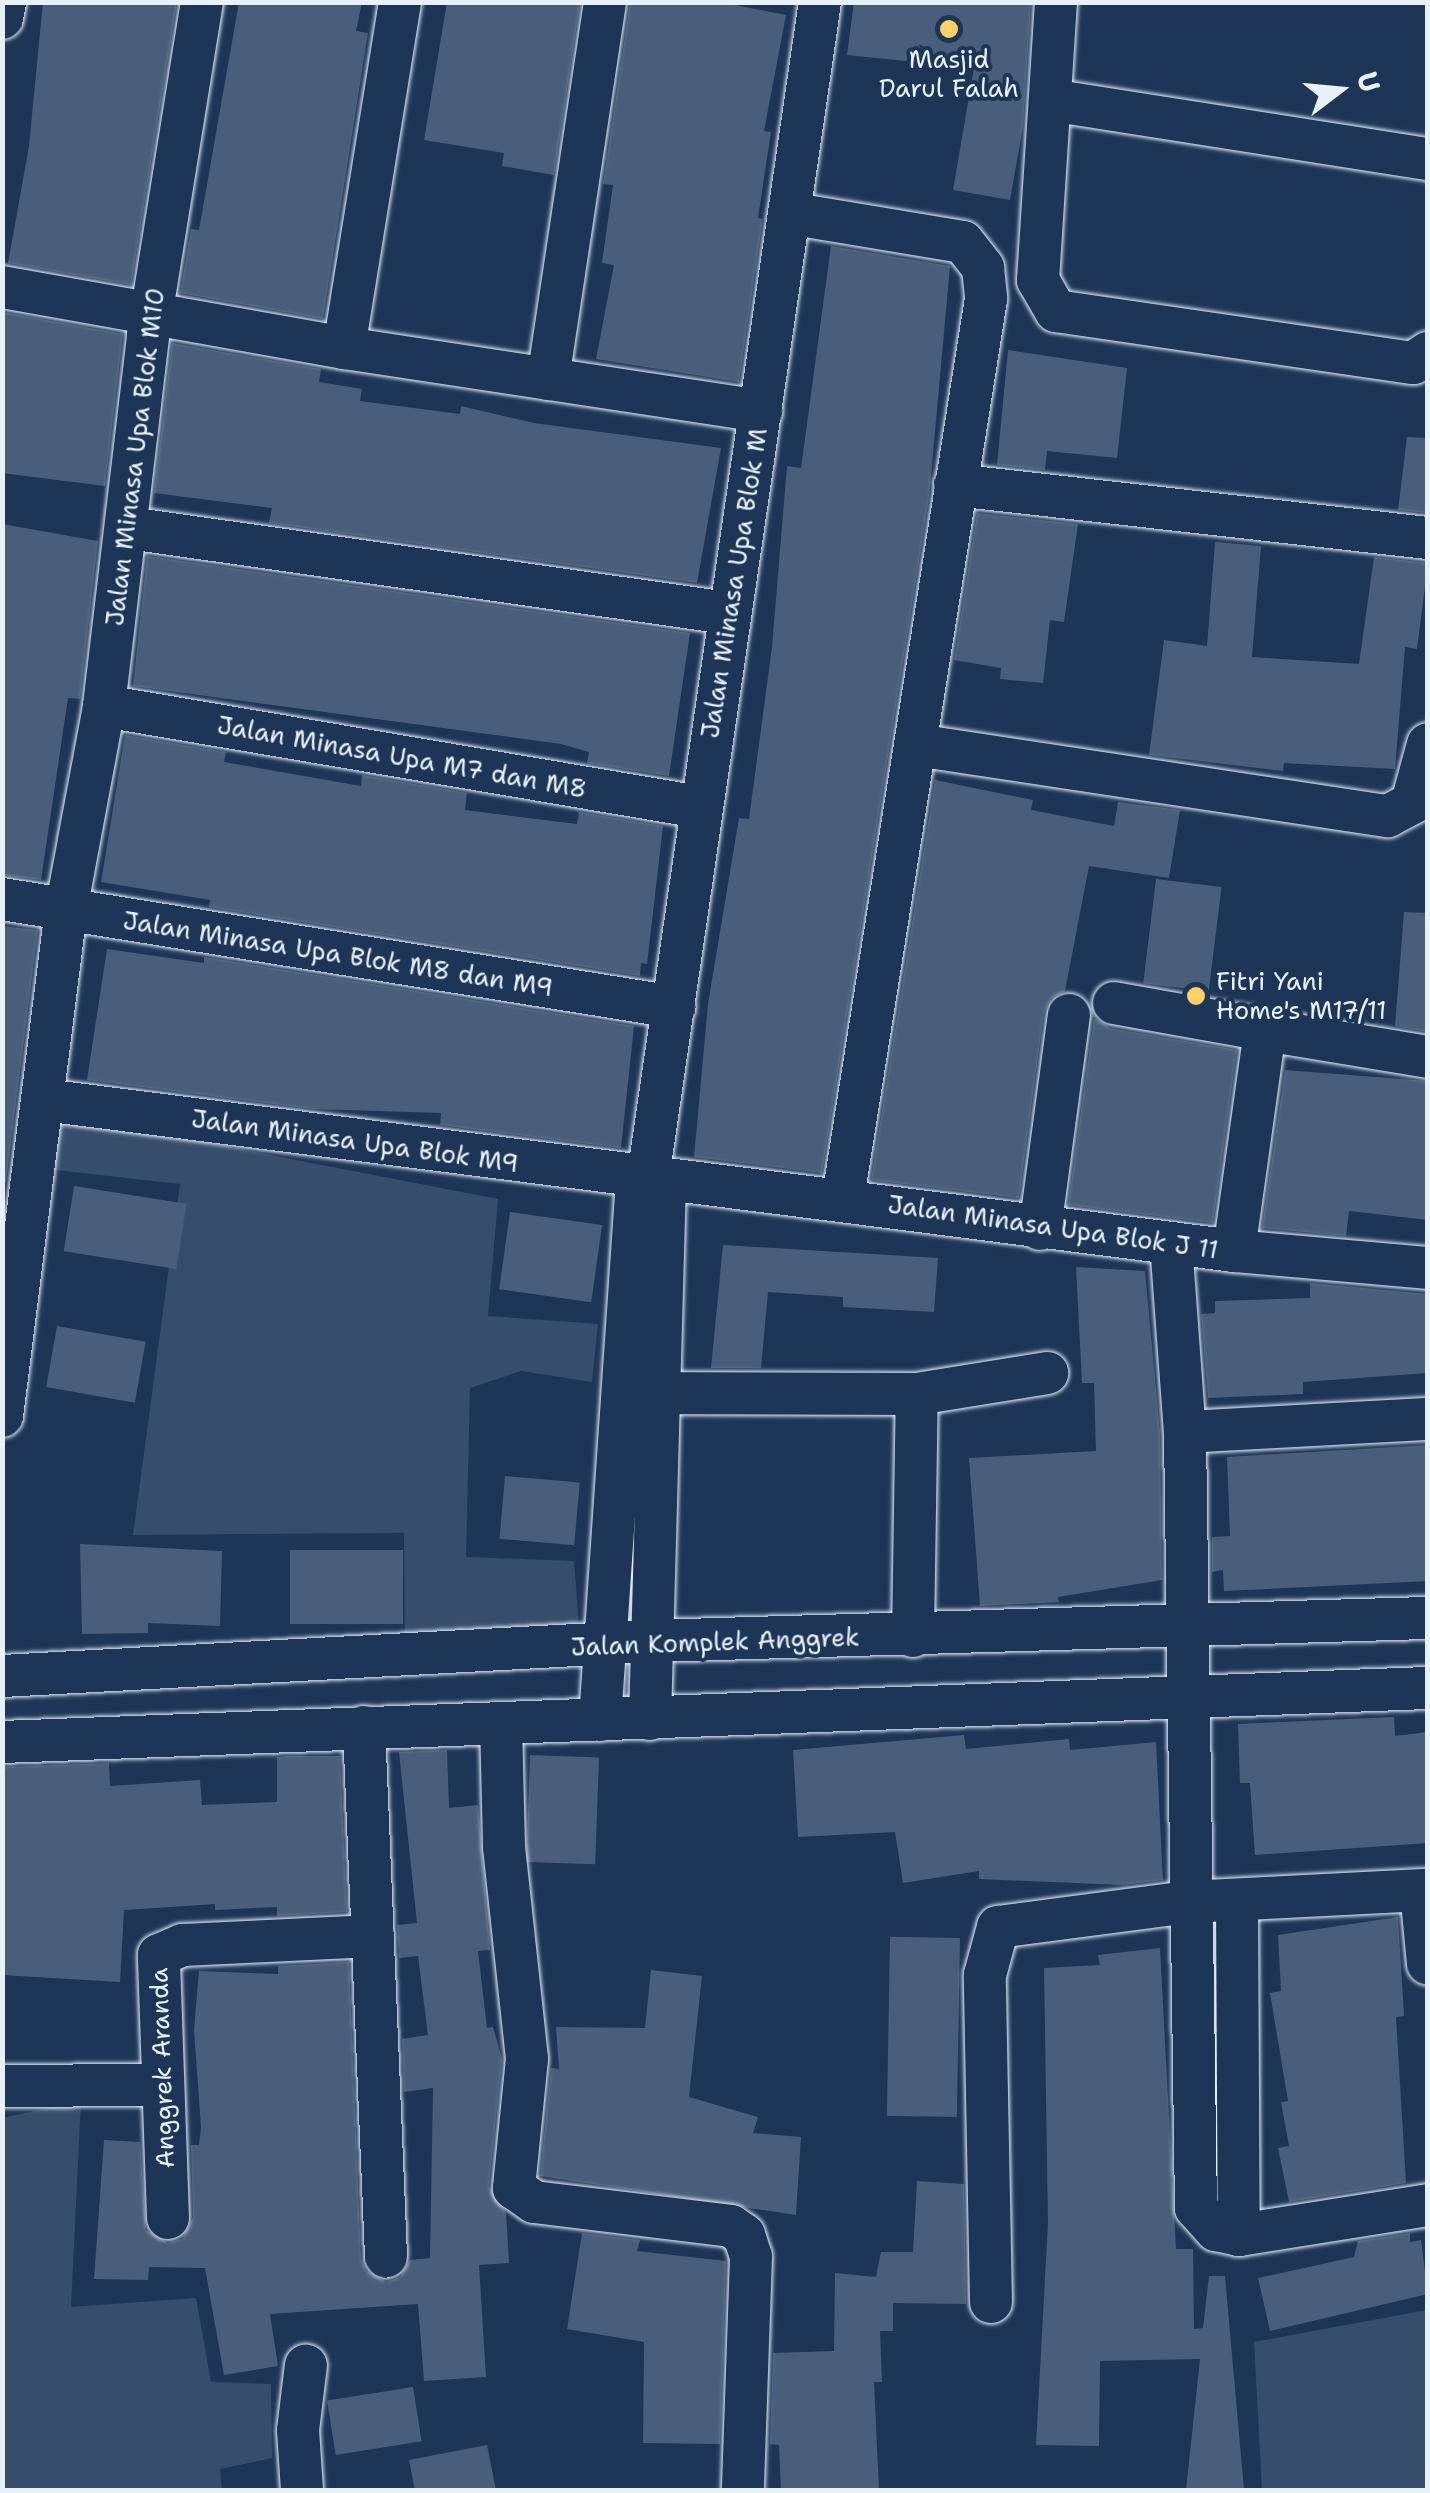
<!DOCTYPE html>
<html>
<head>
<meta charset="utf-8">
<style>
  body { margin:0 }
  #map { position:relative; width:1430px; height:2493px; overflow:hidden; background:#1d3557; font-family:"Shantell Sans",sans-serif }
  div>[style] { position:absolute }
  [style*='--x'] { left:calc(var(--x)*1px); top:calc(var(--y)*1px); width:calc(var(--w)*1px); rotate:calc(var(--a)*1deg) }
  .green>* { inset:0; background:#374d6c }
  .building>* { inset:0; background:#495e7a; transform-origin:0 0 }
  .roads { filter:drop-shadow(0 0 2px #e8f1f8) drop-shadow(0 0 2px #e8f1f8) }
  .minor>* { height:42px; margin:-21px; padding:0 21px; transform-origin:21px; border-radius:21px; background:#1d3557 }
  .dots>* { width:28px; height:28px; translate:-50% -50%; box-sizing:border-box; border:5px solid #1d3557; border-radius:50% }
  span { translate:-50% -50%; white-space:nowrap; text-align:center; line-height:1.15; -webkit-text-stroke:8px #1d3557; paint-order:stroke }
  .poi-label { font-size:25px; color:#e8f1f8 }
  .left { translate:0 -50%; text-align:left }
  .street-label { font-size:25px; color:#e8f1f8 }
  .frame { position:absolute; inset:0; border:5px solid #e8f1f8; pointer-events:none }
  .north { position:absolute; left:1290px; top:40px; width:100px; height:100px; -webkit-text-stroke:8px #1d3557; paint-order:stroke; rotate:74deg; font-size:28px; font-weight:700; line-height:40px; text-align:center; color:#e8f1f8 }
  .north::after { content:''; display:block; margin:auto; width:35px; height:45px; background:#e8f1f8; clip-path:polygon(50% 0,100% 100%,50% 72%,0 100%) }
</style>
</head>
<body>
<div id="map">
  <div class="green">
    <i style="clip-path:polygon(65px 1115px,498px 1199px,488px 1316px,598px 1324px,592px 1382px,521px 1371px,470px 1388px,466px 1557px,574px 1561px,579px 1627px,405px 1642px,404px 1533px,133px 1535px,180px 1184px,46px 1169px)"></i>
    <i style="clip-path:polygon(81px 2101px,71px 2307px,196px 2298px,211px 2382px,271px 2384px,272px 2458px,220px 2469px,222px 2490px,3px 2490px,2px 2118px)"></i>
    <i style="clip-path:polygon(1427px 2310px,1427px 2488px,1262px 2490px,1254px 2342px)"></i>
  </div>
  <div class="building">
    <i style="clip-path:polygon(43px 2px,177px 2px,131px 285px,8px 263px,29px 146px)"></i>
    <i style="clip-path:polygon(239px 2px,362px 2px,356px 31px,368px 33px,323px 319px,180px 293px,191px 229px,199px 230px)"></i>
    <i style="clip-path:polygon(447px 2px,580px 3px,554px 175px,502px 166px,504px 153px,424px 140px)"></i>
    <i style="clip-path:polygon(720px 2px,786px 15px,764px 131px,771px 132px,758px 218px,763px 219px,739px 382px,596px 359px,614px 265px,602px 263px,613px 185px,603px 184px,630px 3px)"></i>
    <i style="clip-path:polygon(854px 2px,1031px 2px,1023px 127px,1010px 200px,953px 190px,974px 68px,847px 55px)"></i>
    <i style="clip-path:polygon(831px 246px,950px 266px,929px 498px,822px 1173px,694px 1157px,708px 1004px,739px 818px,749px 819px,772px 647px,787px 466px,801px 468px)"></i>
    <i style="clip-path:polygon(2px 312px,123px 334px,105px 486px,2px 473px)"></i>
    <i style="clip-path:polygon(172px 343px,321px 369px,319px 382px,362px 389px,360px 401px,460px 414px,461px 406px,534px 423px,721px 448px,697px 583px,269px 523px,272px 508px,154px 493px)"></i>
    <i style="clip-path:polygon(1008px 350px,1127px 368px,1117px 458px,1047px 451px,1045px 470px,997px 465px)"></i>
    <i style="clip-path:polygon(1407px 437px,1428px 438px,1428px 513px,1398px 510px)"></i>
    <i style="clip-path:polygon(977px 513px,1078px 524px,1064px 622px,1050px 620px,1043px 683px,1000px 679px,1001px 668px,954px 660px)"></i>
    <i style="clip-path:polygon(2px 524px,98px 541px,80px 699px,68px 698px,41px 880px,2px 875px)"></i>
    <i style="clip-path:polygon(1215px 542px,1261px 546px,1252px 657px,1359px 664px,1374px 557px,1428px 563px,1417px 649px,1405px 647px,1395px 769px,1284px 763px,1283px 771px,1149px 755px,1164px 640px,1207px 646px)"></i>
    <i style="clip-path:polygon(147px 556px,690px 633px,669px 776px,587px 763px,589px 752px,561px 744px,133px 686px)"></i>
    <i style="clip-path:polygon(125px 735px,226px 752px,224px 762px,361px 786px,362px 775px,467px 793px,465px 810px,577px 824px,579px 812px,663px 826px,647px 964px,641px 963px,640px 976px,209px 907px,210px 900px,101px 882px)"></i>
    <i style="clip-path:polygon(935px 780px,1033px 800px,1031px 810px,1114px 826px,1118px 802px,1180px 810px,1169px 878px,1089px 866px,1065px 991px,1050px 999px,1044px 1012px,1019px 1198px,871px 1180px)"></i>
    <i style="left:1156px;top:879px;width:66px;height:105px;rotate:7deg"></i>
    <i style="clip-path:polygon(1404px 912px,1428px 913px,1428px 1032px,1395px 1026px)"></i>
    <i style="clip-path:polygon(2px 926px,38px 930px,6px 1182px,2px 1182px)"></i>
    <i style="clip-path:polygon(107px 949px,204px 963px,204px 957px,634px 1026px,621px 1148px,440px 1125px,441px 1113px,313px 1109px,87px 1080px)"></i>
    <i style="clip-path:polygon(1094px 1018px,1110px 1028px,1237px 1050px,1213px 1223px,1068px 1205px)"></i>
    <i style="clip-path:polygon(1285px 1070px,1428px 1081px,1428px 1220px,1349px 1211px,1346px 1236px,1262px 1228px)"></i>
    <i style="left:74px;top:1186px;width:114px;height:66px;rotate:9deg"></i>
    <i style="left:510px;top:1212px;width:93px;height:78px;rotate:8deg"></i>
    <i style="clip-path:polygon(723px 1245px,938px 1258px,934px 1312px,843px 1307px,843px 1297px,768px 1292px,761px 1368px,711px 1368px)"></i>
    <i style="clip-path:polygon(1076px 1267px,1145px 1271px,1160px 1433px,1162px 1580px,1058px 1597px,1059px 1602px,980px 1606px,969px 1458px,1096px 1451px,1094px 1383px,1082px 1383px)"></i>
    <i style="clip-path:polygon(1310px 1283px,1428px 1294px,1428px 1373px,1303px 1382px,1303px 1394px,1208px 1398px,1201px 1314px,1215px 1313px,1215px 1301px,1310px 1298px)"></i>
    <i style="left:57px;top:1326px;width:90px;height:62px;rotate:10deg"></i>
    <i style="clip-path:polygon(1428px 1445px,1428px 1581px,1224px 1591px,1223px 1570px,1212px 1572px,1212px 1537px,1230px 1536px,1227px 1457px)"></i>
    <i style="left:505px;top:1476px;width:75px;height:63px;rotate:5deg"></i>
    <i style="clip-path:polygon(80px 1544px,222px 1551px,220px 1626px,148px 1623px,148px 1633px,82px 1634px)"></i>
    <i style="left:290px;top:1550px;width:113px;height:74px"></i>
    <i style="clip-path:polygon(1394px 1717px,1395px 1736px,1428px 1732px,1428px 1843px,1255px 1855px,1250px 1783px,1240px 1783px,1238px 1724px)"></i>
    <i style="clip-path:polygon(964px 1735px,966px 1749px,1069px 1739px,1070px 1750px,1156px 1742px,1163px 1880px,1123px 1885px,979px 1879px,979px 1871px,903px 1883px,895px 1832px,798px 1837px,793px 1750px)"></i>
    <i style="clip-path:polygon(447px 1750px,449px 1808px,478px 1805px,490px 1950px,478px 1951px,487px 2028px,493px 2027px,502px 2059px,489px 2186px,506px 2213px,509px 2263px,479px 2265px,486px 2377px,424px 2381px,418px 2304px,270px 2314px,278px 2366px,224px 2375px,205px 2268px,149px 2267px,148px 2280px,94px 2279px,104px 2140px,140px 2142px,146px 2230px,168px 2243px,182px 2239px,193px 2218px,191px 2145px,199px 2145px,201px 2127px,194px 2030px,199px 1971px,278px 1974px,278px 1966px,349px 1962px,361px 2259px,366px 2271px,386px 2282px,400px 2277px,410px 2260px,430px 2258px,433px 2088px,404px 2092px,402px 2039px,428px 2035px,418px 1956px,399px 1958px,397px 1925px,417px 1923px,399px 1752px)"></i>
    <i style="left:530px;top:1755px;width:69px;height:107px;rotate:2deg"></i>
    <i style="clip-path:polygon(286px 1756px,340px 1756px,347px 1912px,277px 1916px,277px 1907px,215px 1910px,215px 1904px,124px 1910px,120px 1982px,2px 1975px,2px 1767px,109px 1763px,110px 1786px,200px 1780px,202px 1805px,277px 1802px,277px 1757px)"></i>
    <i style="clip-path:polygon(1398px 1917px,1404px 2016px,1396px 2017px,1406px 2183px,1289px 2202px,1278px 2148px,1289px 2146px,1281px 2102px,1288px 2101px,1270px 1993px,1281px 1991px,1278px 1935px)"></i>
    <i style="left:960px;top:1938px;width:179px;height:70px;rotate:91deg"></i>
    <i style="clip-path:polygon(1160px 1948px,1176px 2249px,1193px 2249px,1194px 2329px,1203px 2328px,1209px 2276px,1225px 2276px,1244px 2490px,1186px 2490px,1200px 2359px,1100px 2361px,1099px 2446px,1036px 2445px,1048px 2223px,1044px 1968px,1100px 1965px,1098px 1955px)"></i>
    <i style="clip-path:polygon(651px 1970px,702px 1976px,689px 2097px,758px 2117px,753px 2133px,801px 2137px,796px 2215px,540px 2176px,551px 2068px,559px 2069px,556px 2027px,645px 2028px)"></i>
    <i style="clip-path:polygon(917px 2181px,964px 2184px,966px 2304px,893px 2303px,893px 2331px,880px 2331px,882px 2382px,874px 2382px,879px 2490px,781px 2490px,779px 2445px,770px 2444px,773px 2353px,834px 2351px,835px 2273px,876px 2277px,881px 2252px,913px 2252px)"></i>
    <i style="clip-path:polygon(582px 2233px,640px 2240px,637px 2251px,726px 2261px,720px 2444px,643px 2443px,644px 2342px,567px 2329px)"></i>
    <i style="clip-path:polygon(1410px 2233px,1410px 2242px,1421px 2240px,1428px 2294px,1270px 2331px,1258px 2278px,1354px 2257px,1358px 2241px)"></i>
    <i style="left:413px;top:2387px;width:55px;height:87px;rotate:81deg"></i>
    <i style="clip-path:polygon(487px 2445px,496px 2490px,415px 2490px,409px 2460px)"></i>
  </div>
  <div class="roads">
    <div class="minor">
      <i style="--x:1056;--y:2;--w:279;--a:93.7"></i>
      <i style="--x:1038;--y:280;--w:36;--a:60"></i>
      <i style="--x:1056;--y:311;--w:361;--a:8.3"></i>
      <i style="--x:1413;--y:363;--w:18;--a:-34"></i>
      <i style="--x:2;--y:18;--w:16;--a:-79"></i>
      <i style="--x:1050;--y:100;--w:383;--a:8.9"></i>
      <i style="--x:794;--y:214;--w:171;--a:9.4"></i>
      <i style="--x:963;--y:242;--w:33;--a:52"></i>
      <i style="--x:983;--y:268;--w:31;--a:84"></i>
      <i style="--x:986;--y:299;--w:910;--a:99.04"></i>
      <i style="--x:2;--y:287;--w:347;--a:10.1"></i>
      <i style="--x:344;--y:348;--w:422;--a:8.6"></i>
      <i style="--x:344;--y:348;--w:351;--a:-80.8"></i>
      <i style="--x:548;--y:379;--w:381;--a:-81.4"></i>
      <i style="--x:955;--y:485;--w:476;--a:6.4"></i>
      <i style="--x:129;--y:528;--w:604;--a:8.09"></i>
      <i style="--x:104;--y:706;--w:604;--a:9.63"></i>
      <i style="--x:916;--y:745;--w:477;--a:8.6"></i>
      <i style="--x:1388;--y:816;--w:27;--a:-28"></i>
      <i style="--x:1412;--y:803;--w:61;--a:-74.8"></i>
      <i style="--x:2;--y:899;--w:681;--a:9.13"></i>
      <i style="--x:1114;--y:1003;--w:153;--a:10.1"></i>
      <i style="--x:44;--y:1100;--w:1200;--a:7.23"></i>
      <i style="--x:1234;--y:1251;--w:223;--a:-82"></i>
      <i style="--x:1265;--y:1030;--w:165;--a:9.4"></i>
      <i style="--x:1040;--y:1229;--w:216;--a:-82.3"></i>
      <i style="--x:1171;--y:1243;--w:190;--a:85.8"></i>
      <i style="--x:1185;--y:1432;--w:776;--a:89.19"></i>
      <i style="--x:1196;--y:2208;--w:30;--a:48"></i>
      <i style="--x:1216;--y:2230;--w:24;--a:12"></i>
      <i style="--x:1239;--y:2235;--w:191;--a:-9"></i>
      <i style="--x:1234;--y:1251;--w:195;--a:5"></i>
      <i style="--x:633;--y:1393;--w:284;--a:0.2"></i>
      <i style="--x:917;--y:1394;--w:132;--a:-9.2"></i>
      <i style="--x:2;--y:1416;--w:510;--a:-82.79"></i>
      <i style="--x:66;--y:910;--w:208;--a:-79.4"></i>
      <i style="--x:104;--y:706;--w:374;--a:-83.2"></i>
      <i style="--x:148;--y:335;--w:337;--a:-80.8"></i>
      <i style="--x:1185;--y:1432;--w:243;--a:-3.1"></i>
      <i style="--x:913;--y:1636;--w:242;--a:-89.1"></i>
      <i style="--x:2;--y:1676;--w:650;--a:-3.09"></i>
      <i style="--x:651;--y:1641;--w:777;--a:-1.7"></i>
      <i style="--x:650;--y:1719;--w:537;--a:-88.4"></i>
      <i style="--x:600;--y:1720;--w:541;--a:-86.08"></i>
      <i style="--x:637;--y:1180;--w:21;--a:-51"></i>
      <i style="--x:650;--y:1164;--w:1174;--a:-81.68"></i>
      <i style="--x:501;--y:1723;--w:124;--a:88.6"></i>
      <i style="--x:504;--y:1847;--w:213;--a:83.8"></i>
      <i style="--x:527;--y:2059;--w:130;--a:95.8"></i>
      <i style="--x:514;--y:2188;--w:24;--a:35"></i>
      <i style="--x:534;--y:2202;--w:198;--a:6.9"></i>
      <i style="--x:731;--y:2226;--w:16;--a:35"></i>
      <i style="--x:744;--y:2235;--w:23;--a:72"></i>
      <i style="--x:751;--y:2257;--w:233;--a:92"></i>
      <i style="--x:364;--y:1727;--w:530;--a:87.62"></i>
      <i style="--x:2;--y:1742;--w:1427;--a:-2.17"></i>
      <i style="--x:1421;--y:1891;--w:73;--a:84.5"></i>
      <i style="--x:1237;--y:1900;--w:335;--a:89.7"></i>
      <i style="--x:2;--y:2086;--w:157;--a:-0.4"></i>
      <i style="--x:168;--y:2218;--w:263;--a:-92"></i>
      <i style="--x:159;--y:1955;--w:26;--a:-23"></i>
      <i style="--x:183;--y:1945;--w:190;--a:-2.7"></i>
      <i style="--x:991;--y:2302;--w:327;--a:-91.1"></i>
      <i style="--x:985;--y:1975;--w:50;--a:-74.8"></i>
      <i style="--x:998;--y:1927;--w:191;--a:-7.5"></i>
      <i style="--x:1187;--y:1902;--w:241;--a:-2.9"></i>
      <i style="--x:302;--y:2490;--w:60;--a:-93.8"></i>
      <i style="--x:298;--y:2430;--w:65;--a:-83"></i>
    </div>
  </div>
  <div class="dots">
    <i style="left:949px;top:29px;background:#ffd166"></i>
    <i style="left:1196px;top:996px;background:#ffd166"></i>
  </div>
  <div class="poi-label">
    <span style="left:949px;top:74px">Masjid<br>Darul Falah</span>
    <span class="left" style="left:1216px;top:996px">Fitri Yani<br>Home's M17/11</span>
  </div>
  <div class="street-label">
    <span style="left:135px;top:457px;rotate:-83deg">Jalan Minasa Upa Blok M10</span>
    <span style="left:734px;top:583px;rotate:-81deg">Jalan Minasa Upa Blok M</span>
    <span style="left:402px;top:757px;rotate:10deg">Jalan Minasa Upa M7 dan M8</span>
    <span style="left:338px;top:954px;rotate:9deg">Jalan Minasa Upa Blok M8 dan M9</span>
    <span style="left:355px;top:1141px;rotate:8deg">Jalan Minasa Upa Blok M9</span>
    <span style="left:1053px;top:1227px;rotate:8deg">Jalan Minasa Upa Blok J 11</span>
    <span style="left:715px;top:1642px;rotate:-2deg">Jalan Komplek Anggrek</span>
    <span style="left:162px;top:2068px;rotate:-92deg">Anggrek Aranda</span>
  </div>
  <div class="frame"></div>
  <div class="north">U</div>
</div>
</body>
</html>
